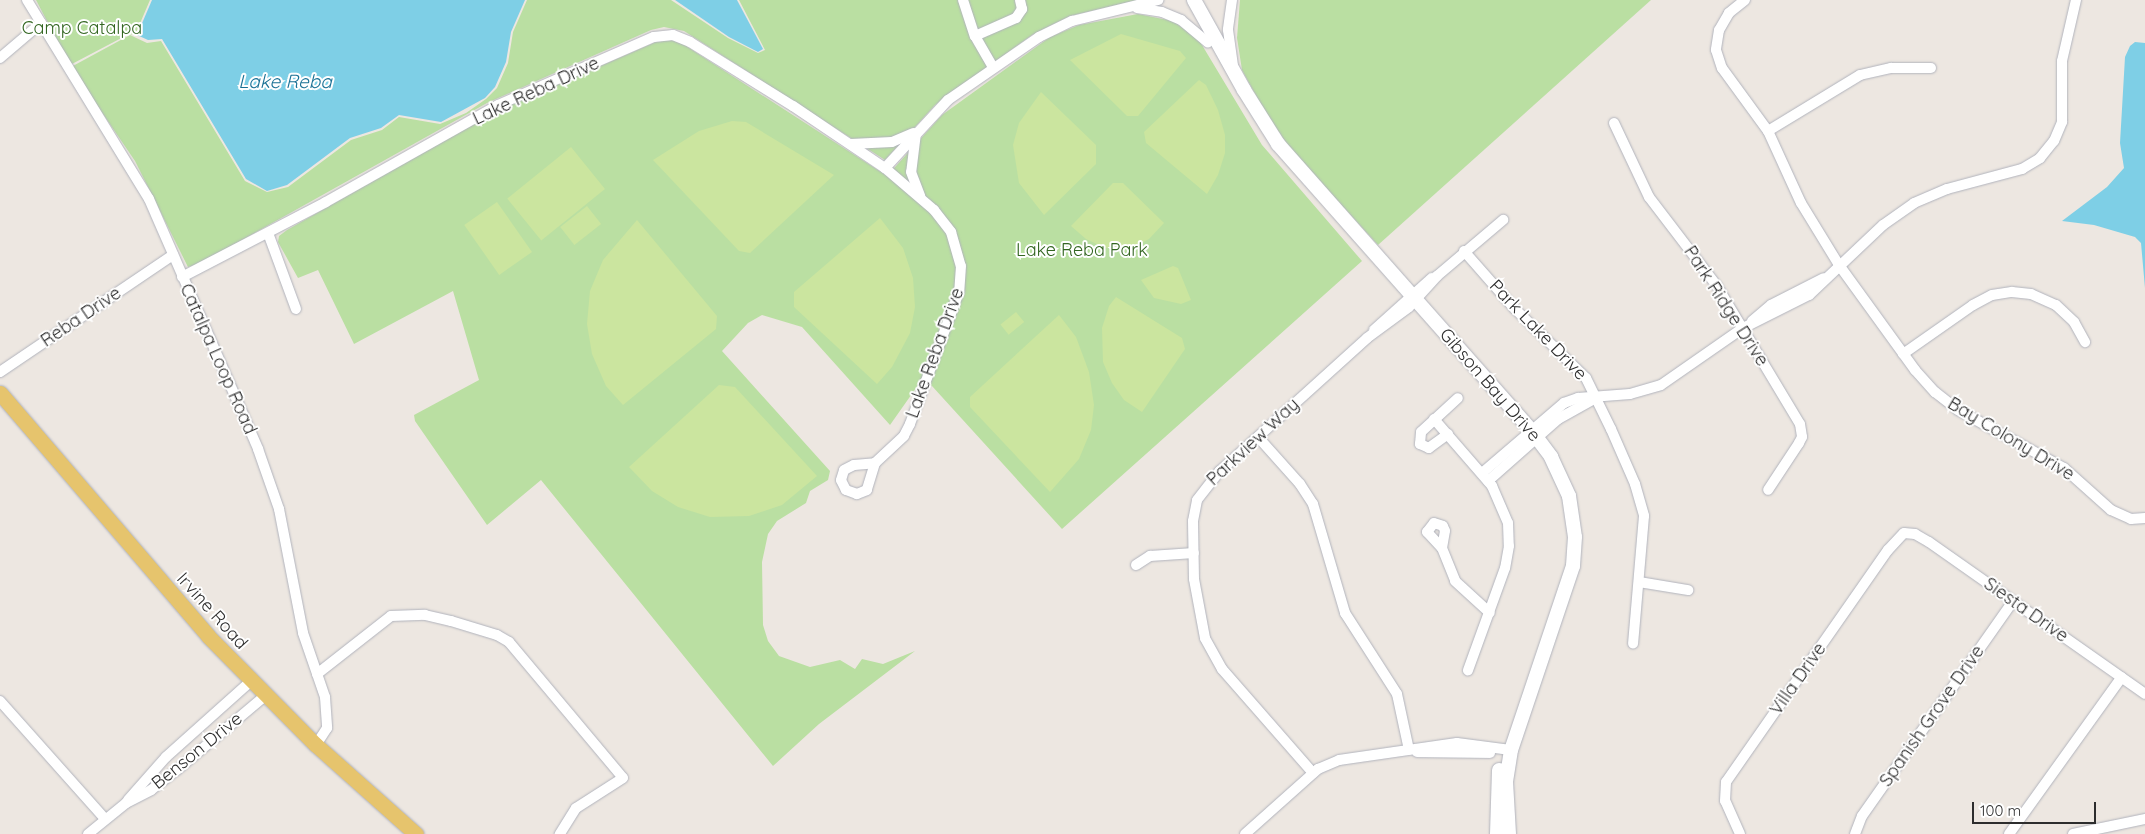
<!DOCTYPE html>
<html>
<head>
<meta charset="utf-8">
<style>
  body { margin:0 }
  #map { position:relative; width:2145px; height:834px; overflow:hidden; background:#ede7e1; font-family:Quicksand,sans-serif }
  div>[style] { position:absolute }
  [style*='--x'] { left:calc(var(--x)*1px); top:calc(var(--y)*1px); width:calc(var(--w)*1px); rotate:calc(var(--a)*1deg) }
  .green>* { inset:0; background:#badfa2 }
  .pitch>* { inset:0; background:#cbe59f; transform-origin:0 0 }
  .water>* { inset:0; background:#7ecfe6 }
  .roads { filter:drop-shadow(0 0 1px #b1b3bc) drop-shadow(0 0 1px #b1b3bc) }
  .street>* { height:10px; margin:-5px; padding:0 5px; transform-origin:5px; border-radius:5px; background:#fff }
  .secondary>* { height:14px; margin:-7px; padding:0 7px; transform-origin:7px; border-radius:7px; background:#fff }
  .primary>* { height:15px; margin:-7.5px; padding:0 7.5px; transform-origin:7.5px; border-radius:7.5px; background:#e6c46d }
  span { translate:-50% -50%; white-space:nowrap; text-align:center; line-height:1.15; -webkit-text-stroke:4px #fff; paint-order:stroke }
  .park-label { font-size:18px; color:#336621 }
  .street-label { font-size:18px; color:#2d2d2d }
  .water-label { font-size:19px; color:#197195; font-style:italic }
  .scale { position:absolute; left:1972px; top:802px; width:124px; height:22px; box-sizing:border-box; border:2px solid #2d2d2d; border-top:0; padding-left:6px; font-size:15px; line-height:18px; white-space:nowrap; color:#2d2d2d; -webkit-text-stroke:4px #fff; paint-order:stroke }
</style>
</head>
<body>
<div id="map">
  <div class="green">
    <i style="clip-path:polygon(36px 0,150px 0,135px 35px,129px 34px,70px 65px)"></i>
    <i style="clip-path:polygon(527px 0,671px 0,728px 38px,758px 53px,765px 50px,739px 0,1138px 0,1070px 16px,1032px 35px,935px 105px,885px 160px,684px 31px,664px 27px,651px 30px,487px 103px,199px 264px,188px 267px,135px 161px,71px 67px,130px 35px,147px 43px,161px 41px,245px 181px,267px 192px,288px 187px,351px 140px,382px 130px,399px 117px,440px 124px,466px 113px,486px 99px,497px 88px,508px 63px,513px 32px)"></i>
    <i style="clip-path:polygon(1240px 0,1651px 0,1378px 245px,1293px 152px,1266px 114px,1242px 70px,1237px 38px)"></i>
    <i style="clip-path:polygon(1138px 14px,1173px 21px,1199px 40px,1262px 145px,1362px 261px,1062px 529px,932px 386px,921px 381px,890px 425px,802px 327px,762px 315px,748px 323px,722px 351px,830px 471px,828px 480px,810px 491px,806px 503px,777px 521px,768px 534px,762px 562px,763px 625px,768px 641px,779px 656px,810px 667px,840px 660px,855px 669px,862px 659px,883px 664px,915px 651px,819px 724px,773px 766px,541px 480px,487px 525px,415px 421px,414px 415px,479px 380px,453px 291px,354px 344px,318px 270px,298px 278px,278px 242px,279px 236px,287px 230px,495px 112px,658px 41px,670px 39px,683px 44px,887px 176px,942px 115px,1050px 37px,1079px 25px)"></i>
  </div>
  <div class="pitch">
    <i style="clip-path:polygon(1121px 34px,1180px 51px,1186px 58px,1138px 116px,1127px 116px,1070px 60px)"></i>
    <i style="clip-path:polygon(1199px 80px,1206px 85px,1218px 110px,1225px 135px,1225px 153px,1218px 175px,1207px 194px,1146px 143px,1144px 132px)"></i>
    <i style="clip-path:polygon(1041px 92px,1096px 145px,1096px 164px,1044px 215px,1019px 183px,1013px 145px,1019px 123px)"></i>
    <i style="clip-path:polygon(732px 121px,746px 122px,834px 175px,750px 253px,739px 251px,653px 160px,699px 131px)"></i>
    <i style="left:571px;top:147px;width:54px;height:82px;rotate:51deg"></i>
    <i style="clip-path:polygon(1113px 183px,1123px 183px,1164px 223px,1149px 239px,1133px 247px,1105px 248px,1086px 239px,1071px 226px)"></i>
    <i style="left:497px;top:202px;width:61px;height:40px;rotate:55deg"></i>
    <i style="left:587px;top:206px;width:23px;height:34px;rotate:52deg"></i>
    <i style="clip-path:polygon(880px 218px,903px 248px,913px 278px,915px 307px,910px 333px,892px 367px,877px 384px,794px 307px,794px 292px)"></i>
    <i style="clip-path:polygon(637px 220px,717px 316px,716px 329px,623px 405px,606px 386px,592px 354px,587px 324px,590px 291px,603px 260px)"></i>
    <i style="clip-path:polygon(1173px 266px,1178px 268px,1191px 300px,1181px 304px,1154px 298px,1141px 280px)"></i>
    <i style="clip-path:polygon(1116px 297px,1182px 338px,1185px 349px,1142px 412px,1124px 400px,1112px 383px,1103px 362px,1102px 328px,1109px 306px)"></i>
    <i style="left:1016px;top:312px;width:13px;height:20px;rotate:51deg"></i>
    <i style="clip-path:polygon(1059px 315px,1076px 337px,1089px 372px,1094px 405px,1091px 430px,1079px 459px,1050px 492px,970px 407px,970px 397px)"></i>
    <i style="clip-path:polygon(719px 385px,735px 387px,817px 476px,782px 505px,749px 516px,710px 517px,678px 507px,652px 491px,629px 467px)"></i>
  </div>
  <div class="water">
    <i style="clip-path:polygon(152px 0,525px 0,511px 32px,506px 62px,495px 87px,485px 98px,441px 122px,399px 115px,381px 128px,350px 138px,287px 185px,267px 191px,246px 179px,162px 39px,148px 40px,137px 35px)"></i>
    <i style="clip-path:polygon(675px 0,737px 0,763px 49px,758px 52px,729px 37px)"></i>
    <i style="clip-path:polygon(2135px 42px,2145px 43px,2145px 288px,2141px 243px,2135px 237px,2094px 225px,2062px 221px,2107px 187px,2124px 168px,2120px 143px,2125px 57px,2130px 46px)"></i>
  </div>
  <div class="roads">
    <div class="street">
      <i style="--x:27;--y:0;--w:233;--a:58.5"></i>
      <i style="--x:149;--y:199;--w:273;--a:66.4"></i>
      <i style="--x:258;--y:449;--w:64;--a:70.7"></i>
      <i style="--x:279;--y:509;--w:126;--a:79"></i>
      <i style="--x:303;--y:633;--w:68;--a:71"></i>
      <i style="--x:325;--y:697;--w:31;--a:86"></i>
      <i style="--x:327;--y:728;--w:20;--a:123"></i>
      <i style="--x:963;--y:0;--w:38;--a:72"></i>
      <i style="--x:975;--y:36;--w:36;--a:60"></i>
      <i style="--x:1232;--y:0;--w:30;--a:98"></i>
      <i style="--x:1228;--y:30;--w:34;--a:82"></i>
      <i style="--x:1745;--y:0;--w:21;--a:141"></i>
      <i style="--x:1729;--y:13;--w:20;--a:120"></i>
      <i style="--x:1719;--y:30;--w:20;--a:99"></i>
      <i style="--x:1716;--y:50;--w:19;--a:72"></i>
      <i style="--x:1722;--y:68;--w:78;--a:53.9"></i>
      <i style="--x:1768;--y:131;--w:79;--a:65.4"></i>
      <i style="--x:1801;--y:203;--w:73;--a:58.5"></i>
      <i style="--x:1839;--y:265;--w:130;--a:54.1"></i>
      <i style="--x:1915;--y:370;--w:30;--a:48"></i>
      <i style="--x:1935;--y:392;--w:29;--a:38"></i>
      <i style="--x:1958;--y:410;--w:121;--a:28.7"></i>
      <i style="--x:2064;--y:468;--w:63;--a:41.8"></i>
      <i style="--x:2111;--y:510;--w:22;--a:24"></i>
      <i style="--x:2131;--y:519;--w:14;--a:-4"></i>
      <i style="--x:1137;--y:8;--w:25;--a:9"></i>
      <i style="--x:1162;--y:12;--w:21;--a:23"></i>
      <i style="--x:1181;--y:20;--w:35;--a:40"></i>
      <i style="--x:975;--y:36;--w:45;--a:-23.7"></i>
      <i style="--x:1016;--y:18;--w:11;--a:-56"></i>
      <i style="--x:1022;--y:9;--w:9;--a:-103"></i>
      <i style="--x:0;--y:58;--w:54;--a:-40.5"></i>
      <i style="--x:1614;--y:123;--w:82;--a:64.7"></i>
      <i style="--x:1649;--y:197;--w:112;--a:52.6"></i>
      <i style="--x:1717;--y:286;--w:161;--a:59"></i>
      <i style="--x:1800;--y:424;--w:13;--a:81"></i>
      <i style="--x:1802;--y:437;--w:7;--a:117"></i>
      <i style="--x:1799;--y:443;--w:56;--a:123.4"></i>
      <i style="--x:1768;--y:131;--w:108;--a:-31.3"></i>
      <i style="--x:1860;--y:75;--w:32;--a:-13"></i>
      <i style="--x:1891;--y:68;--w:40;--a:0"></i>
      <i style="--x:916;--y:133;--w:39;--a:97"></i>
      <i style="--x:911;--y:172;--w:26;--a:69"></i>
      <i style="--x:851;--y:144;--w:41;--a:-2.8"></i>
      <i style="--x:892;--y:142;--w:23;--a:-23"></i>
      <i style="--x:885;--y:168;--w:93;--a:-47.2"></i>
      <i style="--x:948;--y:100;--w:111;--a:-34.7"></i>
      <i style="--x:1039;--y:37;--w:37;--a:-26"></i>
      <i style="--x:1072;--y:21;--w:89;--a:-13.7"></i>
      <i style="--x:268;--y:233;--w:81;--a:69.8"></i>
      <i style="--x:1464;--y:251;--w:77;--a:48.7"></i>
      <i style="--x:1515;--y:309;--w:99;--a:44.2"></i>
      <i style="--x:1586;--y:378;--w:57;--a:63.9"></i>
      <i style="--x:1611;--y:429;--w:60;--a:66.4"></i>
      <i style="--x:1635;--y:484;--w:33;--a:74"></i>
      <i style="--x:1644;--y:516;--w:128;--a:94.9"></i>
      <i style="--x:182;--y:277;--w:162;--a:-27.5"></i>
      <i style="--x:326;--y:202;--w:197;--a:-29.4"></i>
      <i style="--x:498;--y:105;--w:170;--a:-23.6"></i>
      <i style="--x:654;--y:37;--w:19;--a:-6"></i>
      <i style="--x:673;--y:35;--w:18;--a:22"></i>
      <i style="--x:690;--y:42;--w:121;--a:31.9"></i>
      <i style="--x:793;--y:106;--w:111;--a:34"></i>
      <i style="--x:885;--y:168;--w:65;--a:40.6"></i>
      <i style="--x:934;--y:210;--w:28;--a:52"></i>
      <i style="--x:951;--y:232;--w:35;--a:74"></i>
      <i style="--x:961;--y:266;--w:26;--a:94"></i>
      <i style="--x:959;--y:292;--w:141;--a:110.4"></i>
      <i style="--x:910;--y:424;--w:13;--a:117"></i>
      <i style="--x:904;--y:436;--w:40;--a:137"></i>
      <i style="--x:1752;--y:321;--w:25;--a:-40"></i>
      <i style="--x:1771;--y:305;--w:59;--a:-27"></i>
      <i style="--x:1374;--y:330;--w:78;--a:-41.9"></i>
      <i style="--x:1903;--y:354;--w:85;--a:-35"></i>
      <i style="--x:1973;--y:305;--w:21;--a:-28"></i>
      <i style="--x:1992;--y:295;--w:20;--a:-9"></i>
      <i style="--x:2012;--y:292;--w:19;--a:6"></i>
      <i style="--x:2031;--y:294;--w:27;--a:24"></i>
      <i style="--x:2056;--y:305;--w:25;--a:43"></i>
      <i style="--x:2074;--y:322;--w:23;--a:61"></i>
      <i style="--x:0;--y:372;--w:209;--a:-34.1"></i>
      <i style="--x:1434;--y:419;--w:89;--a:49.1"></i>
      <i style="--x:1492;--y:486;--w:40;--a:66.6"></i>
      <i style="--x:1508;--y:523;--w:23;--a:88"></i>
      <i style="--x:1509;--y:546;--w:22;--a:100"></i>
      <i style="--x:1505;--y:568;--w:109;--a:109.9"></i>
      <i style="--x:1448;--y:434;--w:24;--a:144"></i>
      <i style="--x:1429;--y:448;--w:10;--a:-156"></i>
      <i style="--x:1420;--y:444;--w:12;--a:-85"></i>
      <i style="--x:1421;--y:432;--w:50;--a:-42.6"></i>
      <i style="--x:1258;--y:437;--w:63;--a:48.2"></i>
      <i style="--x:1300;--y:484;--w:24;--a:57"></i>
      <i style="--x:1313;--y:504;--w:114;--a:73.6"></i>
      <i style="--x:1345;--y:613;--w:96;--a:57.3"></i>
      <i style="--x:1397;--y:694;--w:57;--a:77.9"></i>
      <i style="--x:875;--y:463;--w:28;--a:107"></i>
      <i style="--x:867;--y:490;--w:11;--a:158"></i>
      <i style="--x:857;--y:494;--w:12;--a:-160"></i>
      <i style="--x:846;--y:490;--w:11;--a:-117"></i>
      <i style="--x:841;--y:480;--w:10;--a:-73"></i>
      <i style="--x:844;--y:470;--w:11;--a:-27"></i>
      <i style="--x:854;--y:465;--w:21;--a:-5"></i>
      <i style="--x:1482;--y:473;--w:108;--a:-40.5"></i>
      <i style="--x:1564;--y:403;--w:15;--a:-20"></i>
      <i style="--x:1578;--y:398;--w:52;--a:-4.4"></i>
      <i style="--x:1630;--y:394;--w:32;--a:-16"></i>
      <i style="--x:1661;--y:385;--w:100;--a:-34.8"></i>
      <i style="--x:1743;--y:328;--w:74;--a:-26.6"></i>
      <i style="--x:1809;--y:295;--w:102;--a:-43.4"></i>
      <i style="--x:1883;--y:225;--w:38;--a:-35"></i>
      <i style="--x:1914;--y:203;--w:36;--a:-23"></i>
      <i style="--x:1947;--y:189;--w:78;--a:-14.9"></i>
      <i style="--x:2022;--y:169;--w:21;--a:-31"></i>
      <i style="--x:2040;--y:158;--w:22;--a:-51"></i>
      <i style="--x:2054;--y:141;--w:21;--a:-67"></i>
      <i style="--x:2062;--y:122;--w:61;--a:-90"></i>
      <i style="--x:2062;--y:61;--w:63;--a:-77.1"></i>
      <i style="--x:1488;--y:481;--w:94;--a:-41.5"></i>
      <i style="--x:1558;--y:419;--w:43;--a:-28.9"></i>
      <i style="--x:1434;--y:523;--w:9;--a:18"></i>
      <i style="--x:1443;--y:526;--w:5;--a:68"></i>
      <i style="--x:1445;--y:531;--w:17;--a:100"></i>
      <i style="--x:1442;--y:548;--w:22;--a:-133"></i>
      <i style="--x:1427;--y:532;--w:11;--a:-52"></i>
      <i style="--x:1442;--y:548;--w:35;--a:68"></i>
      <i style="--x:1455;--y:581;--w:47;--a:42.4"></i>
      <i style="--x:1136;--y:565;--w:17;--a:-33"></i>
      <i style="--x:1150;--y:556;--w:44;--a:-3.9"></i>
      <i style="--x:1639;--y:582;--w:50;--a:9.3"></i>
      <i style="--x:317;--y:674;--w:94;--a:-38.1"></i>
      <i style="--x:391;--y:616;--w:34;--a:-2"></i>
      <i style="--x:425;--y:615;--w:27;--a:13"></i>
      <i style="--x:451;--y:621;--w:48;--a:16.9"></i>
      <i style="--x:497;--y:635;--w:14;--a:30"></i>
      <i style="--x:509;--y:642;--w:177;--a:50"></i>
      <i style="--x:623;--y:778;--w:56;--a:147.4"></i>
      <i style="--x:576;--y:808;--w:31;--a:122"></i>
      <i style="--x:0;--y:701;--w:158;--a:48.3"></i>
      <i style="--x:1417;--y:752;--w:73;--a:0.8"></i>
      <i style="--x:1313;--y:773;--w:138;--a:-131.2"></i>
      <i style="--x:1222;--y:669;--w:35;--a:-119"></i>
      <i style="--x:1205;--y:638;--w:60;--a:-100.6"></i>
      <i style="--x:1194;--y:579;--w:58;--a:-91"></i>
      <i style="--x:1193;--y:521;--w:21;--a:-79"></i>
      <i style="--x:1197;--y:500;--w:37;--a:-52"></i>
      <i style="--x:1220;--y:471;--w:198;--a:-42.1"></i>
      <i style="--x:1367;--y:338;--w:52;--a:-36.4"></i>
      <i style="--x:1409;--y:307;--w:42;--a:-47.9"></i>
      <i style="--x:1437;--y:276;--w:87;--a:-40.3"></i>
      <i style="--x:128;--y:800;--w:57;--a:-48.5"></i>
      <i style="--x:166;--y:757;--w:114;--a:-41.8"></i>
      <i style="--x:88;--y:834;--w:49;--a:-39.2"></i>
      <i style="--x:126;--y:803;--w:28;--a:-27"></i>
      <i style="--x:151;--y:790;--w:33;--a:-38"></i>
      <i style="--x:177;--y:770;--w:115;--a:-40.1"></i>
      <i style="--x:1245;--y:834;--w:98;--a:-41.7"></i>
      <i style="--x:1318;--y:769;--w:23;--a:-23"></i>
      <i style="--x:1339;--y:760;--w:119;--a:-8.2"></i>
      <i style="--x:1457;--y:743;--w:54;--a:7.4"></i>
      <i style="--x:1740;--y:834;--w:36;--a:-114"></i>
      <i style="--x:1725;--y:801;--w:19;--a:-87"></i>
      <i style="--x:1726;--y:782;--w:283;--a:-55.1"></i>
      <i style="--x:1888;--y:550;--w:23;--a:-47"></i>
      <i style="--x:1904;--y:533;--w:11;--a:5"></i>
      <i style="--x:1915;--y:534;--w:16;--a:30"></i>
      <i style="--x:1929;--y:542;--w:264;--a:35.1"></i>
      <i style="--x:1855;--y:834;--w:19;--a:-69"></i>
      <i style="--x:1862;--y:816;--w:263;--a:-54.9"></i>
      <i style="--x:2009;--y:834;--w:193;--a:-54.3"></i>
      <i style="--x:2073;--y:834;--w:74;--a:-11.8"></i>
    </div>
    <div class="secondary">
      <i style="--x:1194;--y:0;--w:103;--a:60.9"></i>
      <i style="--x:1244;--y:90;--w:64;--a:57.8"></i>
      <i style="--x:1278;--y:144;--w:382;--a:48.5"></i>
      <i style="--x:1531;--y:430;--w:34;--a:53"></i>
      <i style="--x:1551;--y:457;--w:43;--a:65.2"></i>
      <i style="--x:1569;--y:496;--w:41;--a:81.7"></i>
      <i style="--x:1575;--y:537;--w:29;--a:94"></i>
      <i style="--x:1573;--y:566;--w:194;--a:108.6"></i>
      <i style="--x:1511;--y:750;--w:32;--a:99"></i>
      <i style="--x:1506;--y:782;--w:52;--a:86.7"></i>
      <i style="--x:1497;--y:834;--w:64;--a:-88.2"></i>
    </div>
    <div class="primary">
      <i style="--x:0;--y:393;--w:320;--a:49.4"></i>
      <i style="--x:208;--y:636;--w:153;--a:45.3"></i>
      <i style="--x:316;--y:745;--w:134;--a:41.7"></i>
    </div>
  </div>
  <div class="park-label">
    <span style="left:82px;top:28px">Camp Catalpa</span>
    <span style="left:1082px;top:250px">Lake Reba Park</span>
  </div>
  <div class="street-label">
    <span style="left:536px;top:91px;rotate:-25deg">Lake Reba Drive</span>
    <span style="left:1726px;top:306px;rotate:57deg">Park Ridge Drive</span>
    <span style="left:81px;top:317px;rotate:-34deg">Reba Drive</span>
    <span style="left:1538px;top:330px;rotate:46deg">Park Lake Drive</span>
    <span style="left:935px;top:353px;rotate:-70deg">Lake Reba Drive</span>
    <span style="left:218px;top:359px;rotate:66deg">Catalpa Loop Road</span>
    <span style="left:1490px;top:385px;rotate:49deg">Gibson Bay Drive</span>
    <span style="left:2011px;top:439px;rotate:31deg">Bay Colony Drive</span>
    <span style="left:1253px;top:442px;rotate:-43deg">Parkview Way</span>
    <span style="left:2026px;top:610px;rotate:35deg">Siesta Drive</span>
    <span style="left:212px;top:611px;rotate:48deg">Irvine Road</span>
    <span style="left:1798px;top:679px;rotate:-55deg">Villa Drive</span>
    <span style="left:1932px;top:716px;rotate:-55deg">Spanish Grove Drive</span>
    <span style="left:197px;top:751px;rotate:-39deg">Benson Drive</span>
  </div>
  <div class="water-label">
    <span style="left:285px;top:82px">Lake Reba</span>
  </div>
  <div class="scale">100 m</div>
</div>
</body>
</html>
